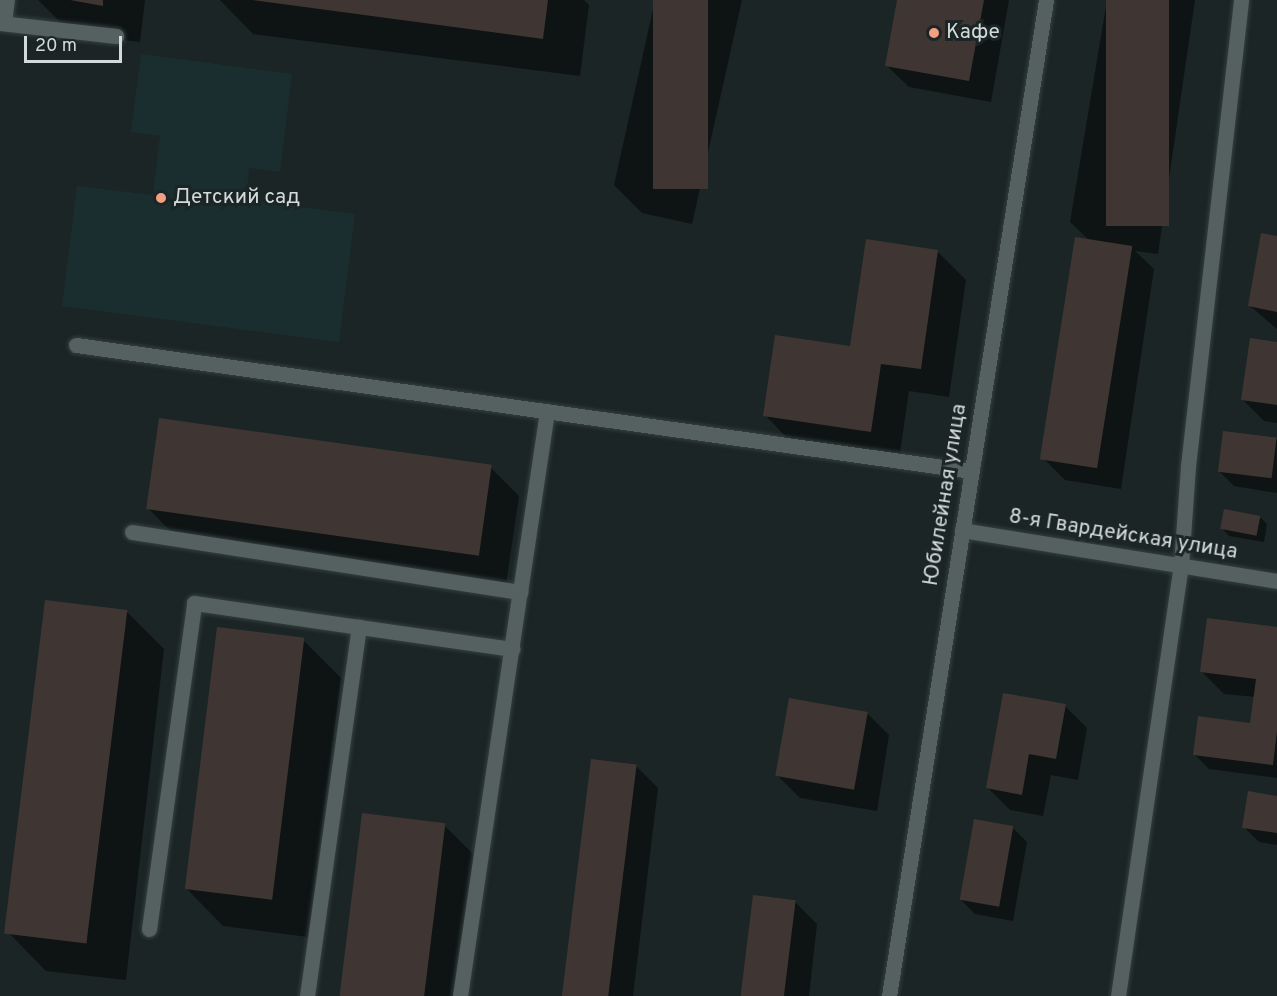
<!DOCTYPE html>
<html>
<head>
<meta charset="utf-8">
<style>
  body { margin:0 }
  #map { position:relative; width:1277px; height:996px; overflow:hidden; background:#1b2525; font-family:Overpass,sans-serif }
  div>[style] { position:absolute }
  [style*='--x'] { left:calc(var(--x)*1px); top:calc(var(--y)*1px); width:calc(var(--w)*1px); rotate:calc(var(--a)*1deg) }
  .built>* { inset:0; background:#1b2e2f }
  .shadow>* { inset:0; background:#0007 }
  .building>* { inset:0; background:#3f3633; transform-origin:0 0 }
  .roads { filter:drop-shadow(0 0 2px #363f40) drop-shadow(0 0 2px #363f40) }
  .lane>* { height:15px; margin:-7.5px; padding:0 7.5px; transform-origin:7.5px; border-radius:7.5px; background:#556161 }
  .street>* { height:15px; margin:-7.5px; padding:0 7.5px; transform-origin:7.5px; border-radius:7.5px; background:#556161 }
  .secondary>* { height:15px; margin:-7.5px; padding:0 7.5px; transform-origin:7.5px; border-radius:7.5px; background:#556161 }
  .dots>* { width:16px; height:16px; translate:-50% -50%; box-sizing:border-box; border:3px solid #1b2525; border-radius:50% }
  span { translate:-50% -50%; white-space:nowrap; text-align:center; line-height:1.15; -webkit-text-stroke:6px #1b2525; paint-order:stroke }
  .poi-label { font-size:21px; color:#d3dada }
  .left { translate:0 -50%; text-align:left }
  .street-label { font-size:21px; color:#d3dada }
  .scale { position:absolute; left:24px; top:36px; width:98px; height:27px; box-sizing:border-box; border:3px solid #d3dada; border-top:0; padding-left:8px; font-size:18px; line-height:21px; white-space:nowrap; color:#d3dada; -webkit-text-stroke:4px #1b2525; paint-order:stroke }
</style>
</head>
<body>
<div id="map">
  <div class="built">
    <i style="clip-path:polygon(141px 54px,292px 74px,280px 172px,249px 168px,246px 200px,355px 214px,339px 342px,62px 306px,77px 186px,153px 195px,160px 136px,131px 132px)"></i>
  </div>
  <div class="shadow">
    <i style="clip-path:polygon(38px 0,145px 0,140px 42px,72px 34px)"></i>
    <i style="clip-path:polygon(220px 0,584px 0,589px 5px,580px 76px,253px 34px)"></i>
    <i style="clip-path:polygon(655px 0,742px 0,692px 224px,642px 213px,614px 185px)"></i>
    <i style="clip-path:polygon(898px 0,1009px 0,991px 102px,909px 87px,886px 65px)"></i>
    <i style="clip-path:polygon(1107px 0,1195px 0,1158px 254px,1135px 251px,1154px 269px,1121px 489px,1065px 480px,1043px 458px,1089px 240px,1070px 222px)"></i>
    <i style="clip-path:polygon(1277px 237px,1277px 329px,1250px 306px)"></i>
    <i style="clip-path:polygon(938px 252px,966px 280px,949px 397px,909px 391px,899px 459px,793px 444px,765px 415px,851px 348px)"></i>
    <i style="clip-path:polygon(1277px 344px,1277px 423px,1264px 421px,1242px 399px)"></i>
    <i style="clip-path:polygon(1277px 439px,1277px 493px,1234px 486px,1219px 471px)"></i>
    <i style="clip-path:polygon(491px 468px,519px 496px,506px 585px,176px 537px,148px 508px)"></i>
    <i style="clip-path:polygon(1260px 517px,1267px 524px,1264px 542px,1229px 536px,1222px 528px)"></i>
    <i style="clip-path:polygon(126px 611px,164px 649px,126px 980px,46px 971px,9px 933px)"></i>
    <i style="clip-path:polygon(1277px 628px,1277px 778px,1209px 769px,1194px 754px,1254px 725px,1255px 697px,1224px 694px,1202px 672px)"></i>
    <i style="clip-path:polygon(303px 640px,341px 678px,308px 937px,223px 926px,186px 888px)"></i>
    <i style="clip-path:polygon(1065px 706px,1087px 728px,1078px 780px,1051px 775px,1043px 816px,1010px 810px,988px 788px)"></i>
    <i style="clip-path:polygon(867px 713px,889px 735px,877px 811px,800px 798px,778px 776px)"></i>
    <i style="clip-path:polygon(636px 766px,658px 788px,633px 996px,564px 996px)"></i>
    <i style="clip-path:polygon(1277px 797px,1277px 845px,1259px 842px,1244px 827px)"></i>
    <i style="clip-path:polygon(444px 825px,482px 863px,465px 996px,341px 996px)"></i>
    <i style="clip-path:polygon(1012px 827px,1027px 842px,1013px 921px,975px 914px,960px 899px)"></i>
    <i style="clip-path:polygon(795px 902px,817px 924px,809px 996px,743px 996px)"></i>
  </div>
  <div class="building">
    <i style="clip-path:polygon(70px 0,103px 0,103px 6px)"></i>
    <i style="clip-path:polygon(252px 0,548px 0,543px 39px)"></i>
    <i style="left:653px;top:0;width:55px;height:189px"></i>
    <i style="clip-path:polygon(897px 0,984px 0,969px 81px,885px 66px)"></i>
    <i style="left:1106px;top:0;width:63px;height:226px"></i>
    <i style="clip-path:polygon(1261px 233px,1277px 236px,1277px 312px,1248px 306px)"></i>
    <i style="left:1075px;top:237px;width:58px;height:225px;rotate:9deg"></i>
    <i style="clip-path:polygon(866px 239px,938px 250px,921px 369px,881px 364px,871px 432px,763px 416px,775px 335px,850px 346px)"></i>
    <i style="clip-path:polygon(1250px 338px,1277px 342px,1277px 405px,1241px 400px)"></i>
    <i style="left:159px;top:418px;width:336px;height:92px;rotate:8deg"></i>
    <i style="left:1223px;top:431px;width:54px;height:41px;rotate:7deg"></i>
    <i style="left:1224px;top:509px;width:37px;height:20px;rotate:11deg"></i>
    <i style="left:45px;top:600px;width:83px;height:336px;rotate:7deg"></i>
    <i style="clip-path:polygon(1207px 618px,1277px 627px,1277px 731px,1273px 765px,1193px 755px,1198px 716px,1250px 723px,1256px 679px,1200px 672px)"></i>
    <i style="left:217px;top:627px;width:88px;height:264px;rotate:7deg"></i>
    <i style="clip-path:polygon(1003px 693px,1066px 704px,1056px 759px,1029px 754px,1022px 795px,986px 788px)"></i>
    <i style="left:789px;top:698px;width:80px;height:79px;rotate:10deg"></i>
    <i style="left:591px;top:759px;width:46px;height:239px;rotate:7deg"></i>
    <i style="clip-path:polygon(1248px 791px,1277px 796px,1277px 833px,1242px 828px)"></i>
    <i style="left:362px;top:813px;width:84px;height:184px;rotate:7deg"></i>
    <i style="left:974px;top:819px;width:40px;height:82px;rotate:10deg"></i>
    <i style="left:753px;top:895px;width:43px;height:102px;rotate:7deg"></i>
  </div>
  <div class="roads">
    <div class="lane">
      <i style="--x:0;--y:23;--w:117;--a:6.4"></i>
      <i style="--x:4;--y:23;--w:23;--a:-83"></i>
      <i style="--x:76;--y:345;--w:904;--a:8.01"></i>
      <i style="--x:132;--y:532;--w:393;--a:8.8"></i>
      <i style="--x:520;--y:592;--w:183;--a:-81.5"></i>
      <i style="--x:149;--y:929;--w:329;--a:-82.1"></i>
      <i style="--x:194;--y:603;--w:167;--a:8.3"></i>
      <i style="--x:307;--y:996;--w:373;--a:-82"></i>
      <i style="--x:359;--y:627;--w:155;--a:8.2"></i>
      <i style="--x:460;--y:996;--w:408;--a:-81.6"></i>
    </div>
    <div class="street">
      <i style="--x:962;--y:530;--w:319;--a:9.2"></i>
      <i style="--x:1118;--y:996;--w:435;--a:-81.7"></i>
      <i style="--x:1181;--y:566;--w:100;--a:-86"></i>
      <i style="--x:1188;--y:466;--w:469;--a:-83.5"></i>
    </div>
    <div class="secondary">
      <i style="--x:889;--y:996;--w:1008;--a:-81.04"></i>
    </div>
  </div>
  <div class="dots">
    <i style="left:934px;top:33px;background:#f39f83"></i>
    <i style="left:161px;top:198px;background:#f39f83"></i>
  </div>
  <div class="poi-label">
    <span class="left" style="left:946px;top:33px">Кафе</span>
    <span class="left" style="left:173px;top:198px">Детский сад</span>
  </div>
  <div class="street-label">
    <span style="left:946px;top:495px;rotate:-81deg">Юбилейная улица</span>
    <span style="left:1123px;top:535px;rotate:9deg">8-я Гвардейская улица</span>
  </div>
  <div class="scale">20 m</div>
</div>
</body>
</html>
